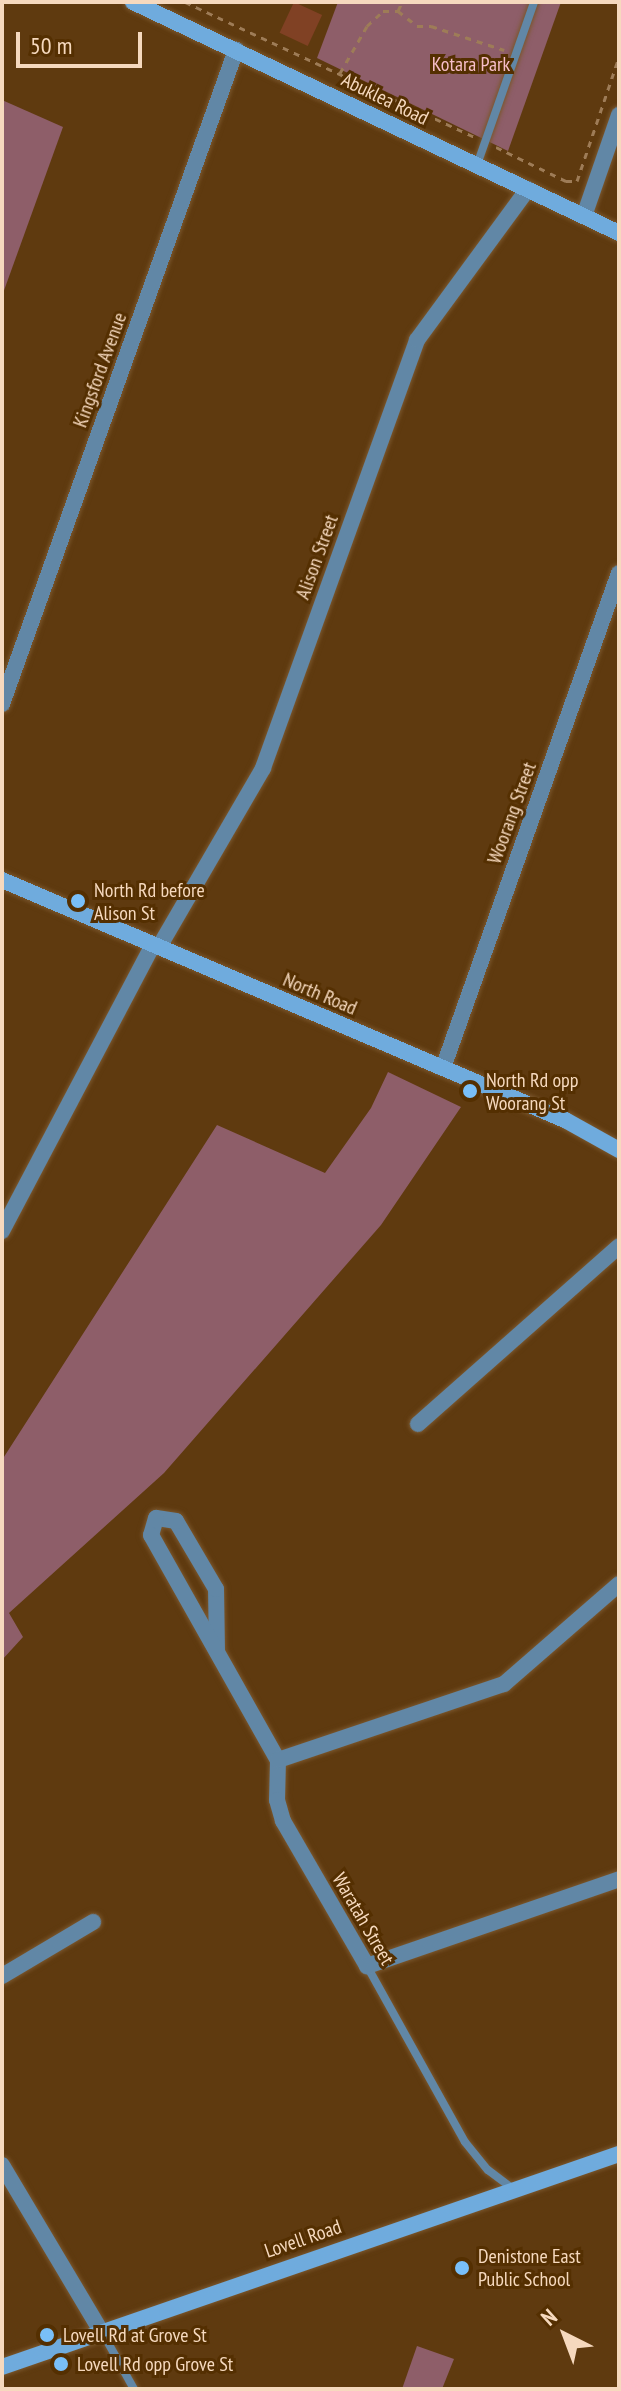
<!DOCTYPE html>
<html>
<head>
<meta charset="utf-8">
<style>
  body { margin:0 }
  #map { position:relative; width:621px; height:2391px; overflow:hidden; background:#5f3a0f; font-family:"PT Sans Narrow",sans-serif }
  div>[style] { position:absolute }
  [style*='--x'] { left:calc(var(--x)*1px); top:calc(var(--y)*1px); width:calc(var(--w)*1px); rotate:calc(var(--a)*1deg) }
  .green>* { inset:0; background:#8e5e69 }
  .building>* { inset:0; background:#804124; transform-origin:0 0 }
  .path>* { height:3px; margin-top:-1.5px; transform-origin:0; background:repeating-linear-gradient(90deg,#9e7c57 0 6px,transparent 0 12px) }
  .roads { filter:drop-shadow(0 0 2px #7a572e) drop-shadow(0 0 2px #7a572e) }
  .lane>* { height:8px; margin:-4px; padding:0 4px; transform-origin:4px; border-radius:4px; background:#6187a6 }
  .street>* { height:16px; margin:-8px; padding:0 8px; transform-origin:8px; border-radius:8px; background:#6187a6 }
  .secondary>* { height:16px; margin:-8px; padding:0 8px; transform-origin:8px; border-radius:8px; background:#6fabdd }
  .dots>* { width:22px; height:22px; translate:-50% -50%; box-sizing:border-box; border:4px solid #542f01; border-radius:50% }
  span { translate:-50% -50%; white-space:nowrap; text-align:center; line-height:1.15; -webkit-text-stroke:6px #542f01; paint-order:stroke }
  .park-label { font-size:20px; color:#f7beca }
  .street-label { font-size:20px; color:#f6d9be }
  .poi-label { font-size:20px; color:#f6d9be }
  .left { translate:0 -50%; text-align:left }
  .frame { position:absolute; inset:0; border:4px solid #f6d9be; pointer-events:none }
  .north { position:absolute; left:525px; top:2295px; width:80px; height:80px; -webkit-text-stroke:6px #542f01; paint-order:stroke; rotate:318deg; font-size:22px; font-weight:700; line-height:32px; text-align:center; color:#f6d9be }
  .north::after { content:''; display:block; margin:auto; width:28px; height:36px; background:#f6d9be; clip-path:polygon(50% 0,100% 100%,50% 72%,0 100%) }
  .scale { position:absolute; left:16px; top:32px; width:126px; height:36px; box-sizing:border-box; border:4px solid #f6d9be; border-top:0; padding-left:10px; font-size:24px; line-height:28px; white-space:nowrap; color:#f6d9be; -webkit-text-stroke:6px #542f01; paint-order:stroke }
</style>
</head>
<body>
<div id="map">
  <div class="green">
    <i style="clip-path:polygon(338px 2px,561px 2px,508px 151px,317px 58px)"></i>
    <i style="clip-path:polygon(2px 100px,63px 127px,2px 296px)"></i>
    <i style="clip-path:polygon(388px 1072px,461px 1107px,381px 1225px,164px 1473px,9px 1613px,23px 1637px,2px 1660px,2px 1460px,217px 1125px,325px 1173px,371px 1108px)"></i>
    <i style="clip-path:polygon(417px 2346px,454px 2359px,442px 2389px,402px 2389px)"></i>
  </div>
  <div class="building">
    <i style="left:294px;top:2px;width:31px;height:34px;rotate:25deg"></i>
  </div>
  <div class="path">
    <i style="--x:185;--y:2;--w:320;--a:25"></i>
    <i style="--x:398;--y:11;--w:10;--a:-66"></i>
    <i style="--x:340;--y:73;--w:54;--a:-60.1"></i>
    <i style="--x:367;--y:26;--w:22;--a:-43"></i>
    <i style="--x:383;--y:11;--w:15;--a:0"></i>
    <i style="--x:398;--y:11;--w:24;--a:38"></i>
    <i style="--x:417;--y:26;--w:14;--a:0"></i>
    <i style="--x:431;--y:26;--w:77;--a:18.2"></i>
    <i style="--x:496;--y:147;--w:78;--a:25.9"></i>
    <i style="--x:566;--y:181;--w:11;--a:0"></i>
    <i style="--x:577;--y:181;--w:131;--a:-71.3"></i>
  </div>
  <div class="roads">
    <div class="lane">
      <i style="--x:477;--y:165;--w:173;--a:-70.7"></i>
      <i style="--x:367;--y:1966;--w:201;--a:60.9"></i>
      <i style="--x:465;--y:2142;--w:36;--a:51"></i>
      <i style="--x:488;--y:2170;--w:31;--a:37"></i>
      <i style="--x:102;--y:2332;--w:65;--a:60.7"></i>
    </div>
    <div class="street">
      <i style="--x:584;--y:216;--w:107;--a:-70.9"></i>
      <i style="--x:2;--y:704;--w:695;--a:-70.31"></i>
      <i style="--x:159;--y:947;--w:207;--a:-59.8"></i>
      <i style="--x:263;--y:768;--w:455;--a:-70.2"></i>
      <i style="--x:417;--y:340;--w:187;--a:-53.7"></i>
      <i style="--x:443;--y:1068;--w:525;--a:-70.43"></i>
      <i style="--x:2;--y:1231;--w:323;--a:-62.2"></i>
      <i style="--x:418;--y:1424;--w:268;--a:-41.5"></i>
      <i style="--x:217;--y:1651;--w:62;--a:-90.9"></i>
      <i style="--x:216;--y:1589;--w:79;--a:-120.5"></i>
      <i style="--x:176;--y:1521;--w:20;--a:-171"></i>
      <i style="--x:156;--y:1518;--w:18;--a:106"></i>
      <i style="--x:151;--y:1535;--w:258;--a:60.6"></i>
      <i style="--x:278;--y:1760;--w:40;--a:91.4"></i>
      <i style="--x:277;--y:1800;--w:22;--a:74"></i>
      <i style="--x:283;--y:1821;--w:168;--a:59.9"></i>
      <i style="--x:367;--y:1966;--w:267;--a:-19"></i>
      <i style="--x:278;--y:1760;--w:238;--a:-18.6"></i>
      <i style="--x:504;--y:1684;--w:152;--a:-41"></i>
      <i style="--x:2;--y:1976;--w:106;--a:-30.7"></i>
      <i style="--x:2;--y:2165;--w:193;--a:59.2"></i>
    </div>
    <div class="secondary">
      <i style="--x:133;--y:2;--w:538;--a:25.42"></i>
      <i style="--x:2;--y:880;--w:612;--a:23.09"></i>
      <i style="--x:565;--y:1120;--w:62;--a:29.1"></i>
      <i style="--x:2;--y:2367;--w:653;--a:-19.05"></i>
    </div>
  </div>
  <div class="dots">
    <i style="left:78px;top:901px;background:#79bff8"></i>
    <i style="left:470px;top:1091px;background:#79bff8"></i>
    <i style="left:462px;top:2268px;background:#79bff8"></i>
    <i style="left:47px;top:2335px;background:#79bff8"></i>
    <i style="left:61px;top:2364px;background:#79bff8"></i>
  </div>
  <div class="park-label">
    <span style="left:471px;top:64px">Kotara Park</span>
  </div>
  <div class="street-label">
    <span style="left:385px;top:99px;rotate:26deg">Abuklea Road</span>
    <span style="left:100px;top:370px;rotate:-70deg">Kingsford Avenue</span>
    <span style="left:317px;top:557px;rotate:-70deg">Alison Street</span>
    <span style="left:512px;top:813px;rotate:-70deg">Woorang Street</span>
    <span style="left:320px;top:994px;rotate:23deg">North Road</span>
    <span style="left:363px;top:1919px;rotate:60deg">Waratah Street</span>
    <span style="left:303px;top:2239px;rotate:-19deg">Lovell Road</span>
  </div>
  <div class="poi-label">
    <span class="left" style="left:94px;top:902px">North Rd before<br>Alison St</span>
    <span class="left" style="left:486px;top:1092px">North Rd opp<br>Woorang St</span>
    <span class="left" style="left:478px;top:2268px">Denistone East<br>Public School</span>
    <span class="left" style="left:63px;top:2335px">Lovell Rd at Grove St</span>
    <span class="left" style="left:77px;top:2364px">Lovell Rd opp Grove St</span>
  </div>
  <div class="frame"></div>
  <div class="north">N</div>
  <div class="scale">50 m</div>
</div>
</body>
</html>
